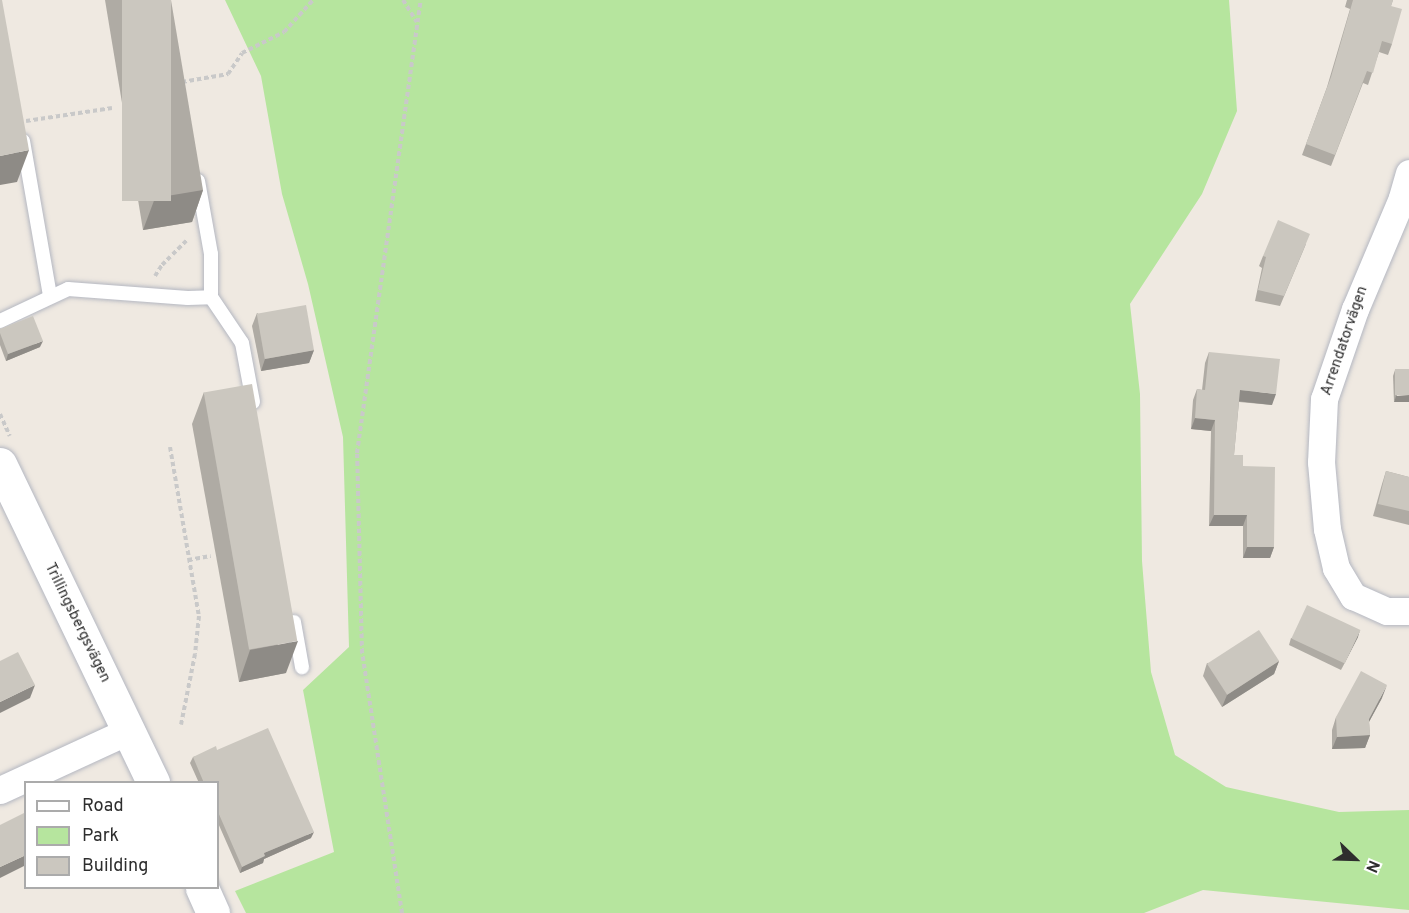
<!DOCTYPE html>
<html>
<head>
<meta charset="utf-8">
<style>
  body { margin:0 }
  #map { position:relative; width:1409px; height:913px; overflow:hidden; background:#efe9e1; font-family:Overpass,sans-serif }
  div>[style] { position:absolute }
  [style*='--x'] { left:calc(var(--x)*1px); top:calc(var(--y)*1px); width:calc(var(--w)*1px); rotate:calc(var(--a)*1deg) }
  .green>* { inset:0; background:#b6e59e }
  .path>* { height:4px; margin-top:-2px; transform-origin:0; background:repeating-linear-gradient(90deg,#c9c9c9 0 4.5px,transparent 0 7.5px) }
  .roads { filter:drop-shadow(0 0 2px #b4b7c1) drop-shadow(0 0 2px #b4b7c1) }
  .lane>* { height:14px; margin:-7px; padding:0 7px; transform-origin:7px; border-radius:7px; background:#fff }
  .street>* { height:27px; margin:-13.5px; padding:0 13.5px; transform-origin:13.5px; border-radius:13.5px; background:#fff }
  .secondary>* { height:33px; margin:-16.5px; padding:0 16.5px; transform-origin:16.5px; border-radius:16.5px; background:#fff }
  .wall>* { inset:0; background:#afaba4 }
  .shaded-wall>* { inset:0; background:#8e8b86 }
  .building>* { inset:0; background:#cbc7bf; transform-origin:0 0 }
  span { translate:-50% -50%; white-space:nowrap; text-align:center; line-height:1.15; -webkit-text-stroke:5px #fff; paint-order:stroke }
  .street-label { font-size:15px; color:#2e2e2e }
  .legend { position:absolute; left:24px; top:781px; width:195px; height:108px; box-sizing:border-box; background:#fff; border:2px solid #ababab; margin:0; padding:8px 10px; list-style:none; font-size:18px; color:#2e2e2e }
  .legend li { display:flex; align-items:center; gap:12px; height:30px }
  .legend b { width:30px; border:2px solid #ababab }
  .north { position:absolute; left:1325px; top:829px; width:60px; height:60px; -webkit-text-stroke:4px #fff; paint-order:stroke; rotate:113deg; font-size:16px; font-weight:700; line-height:24px; text-align:center; color:#2e2e2e }
  .north::after { content:''; display:block; margin:auto; width:21px; height:27px; background:#2e2e2e; clip-path:polygon(50% 0,100% 100%,50% 72%,0 100%) }
</style>
</head>
<body>
<div id="map">
  <div class="green">
    <i style="clip-path:polygon(225px 0,1229px 0,1237px 111px,1202px 194px,1130px 304px,1140px 394px,1142px 561px,1151px 672px,1175px 755px,1226px 787px,1339px 812px,1409px 810px,1409px 910px,1203px 890px,1144px 913px,246px 913px,235px 891px,334px 852px,303px 690px,349px 647px,343px 437px,308px 284px,282px 194px,261px 76px)"></i>
  </div>
  <div class="path">
    <i style="--x:403;--y:0;--w:26;--a:58"></i>
    <i style="--x:182;--y:82;--w:47;--a:-9.9"></i>
    <i style="--x:228;--y:74;--w:25;--a:-56"></i>
    <i style="--x:242;--y:53;--w:47;--a:-26.6"></i>
    <i style="--x:284;--y:32;--w:43;--a:-47.8"></i>
    <i style="--x:26;--y:121;--w:87;--a:-8.6"></i>
    <i style="--x:155;--y:276;--w:13;--a:-58"></i>
    <i style="--x:162;--y:265;--w:37;--a:-45"></i>
    <i style="--x:0;--y:414;--w:24;--a:66"></i>
    <i style="--x:170;--y:447;--w:171;--a:80.3"></i>
    <i style="--x:199;--y:616;--w:38;--a:96"></i>
    <i style="--x:195;--y:654;--w:72;--a:101.2"></i>
    <i style="--x:188;--y:560;--w:23;--a:-10"></i>
    <i style="--x:402;--y:913;--w:263;--a:-98.7"></i>
    <i style="--x:362;--y:653;--w:200;--a:-91.4"></i>
    <i style="--x:357;--y:453;--w:457;--a:-82"></i>
  </div>
  <div class="roads">
    <div class="lane">
      <i style="--x:23;--y:141;--w:157;--a:80.1"></i>
      <i style="--x:198;--y:181;--w:74;--a:79.9"></i>
      <i style="--x:211;--y:254;--w:43;--a:90"></i>
      <i style="--x:211;--y:297;--w:55;--a:56"></i>
      <i style="--x:242;--y:343;--w:60;--a:79.4"></i>
      <i style="--x:0;--y:321;--w:75;--a:-25.2"></i>
      <i style="--x:68;--y:289;--w:120;--a:4.3"></i>
      <i style="--x:188;--y:298;--w:23;--a:-2"></i>
      <i style="--x:294;--y:622;--w:46;--a:79.9"></i>
    </div>
    <div class="street">
      <i style="--x:1409;--y:173;--w:26;--a:106"></i>
      <i style="--x:1402;--y:198;--w:121;--a:112.9"></i>
      <i style="--x:1355;--y:309;--w:95;--a:109"></i>
      <i style="--x:1324;--y:399;--w:63;--a:92.7"></i>
      <i style="--x:1321;--y:462;--w:67;--a:84.9"></i>
      <i style="--x:1327;--y:529;--w:40;--a:77"></i>
      <i style="--x:1336;--y:568;--w:33;--a:59"></i>
      <i style="--x:1353;--y:596;--w:37;--a:24"></i>
      <i style="--x:1387;--y:611;--w:22;--a:0"></i>
      <i style="--x:0;--y:790;--w:141;--a:-24.7"></i>
    </div>
    <div class="secondary">
      <i style="--x:0;--y:464;--w:353;--a:64.3"></i>
      <i style="--x:202;--y:888;--w:27;--a:66"></i>
    </div>
  </div>
  <div class="wall">
    <i style="clip-path:polygon(105px 0,171px 0,203px 190px,192px 222px,143px 230px)"></i>
    <i style="clip-path:polygon(1347px 0,1393px 0,1391px 6px,1392px 44px,1388px 55px,1379px 52px,1368px 85px,1363px 83px,1331px 166px,1302px 155px,1327px 87px,1350px 9px,1345px 7px)"></i>
    <i style="clip-path:polygon(1306px 244px,1280px 306px,1255px 301px,1262px 268px,1259px 266px,1263px 256px)"></i>
    <i style="clip-path:polygon(257px 313px,314px 350px,309px 363px,261px 371px,252px 326px)"></i>
    <i style="clip-path:polygon(0 329px,40px 347px,6px 361px,0 345px)"></i>
    <i style="clip-path:polygon(1209px 352px,1272px 405px,1239px 402px,1234px 455px,1243px 466px,1274px 547px,1270px 558px,1243px 558px,1243px 526px,1209px 526px,1211px 431px,1191px 429px,1193px 400px,1197px 389px,1202px 390px,1205px 363px)"></i>
    <i style="clip-path:polygon(1409px 369px,1394px 402px,1393px 376px,1395px 370px)"></i>
    <i style="clip-path:polygon(204px 392px,286px 673px,239px 682px,192px 424px)"></i>
    <i style="clip-path:polygon(1386px 471px,1409px 477px,1409px 525px,1373px 516px,1382px 484px)"></i>
    <i style="clip-path:polygon(1358px 637px,1341px 670px,1289px 645px,1291px 638px)"></i>
    <i style="clip-path:polygon(1279px 661px,1274px 674px,1222px 707px,1203px 676px,1207px 663px)"></i>
    <i style="clip-path:polygon(1382px 698px,1369px 722px,1370px 735px,1365px 748px,1332px 749px,1332px 730px,1336px 717px)"></i>
    <i style="clip-path:polygon(217px 750px,311px 838px,264px 859px,263px 863px,240px 873px,218px 823px,218px 783px,199px 783px,190px 763px,193px 757px)"></i>
  </div>
  <div class="shaded-wall">
    <i style="clip-path:polygon(29px 150px,17px 182px,0 185px,0 156px)"></i>
    <i style="clip-path:polygon(203px 190px,192px 222px,143px 230px,155px 198px)"></i>
    <i style="clip-path:polygon(43px 341px,40px 347px,6px 361px,8px 354px)"></i>
    <i style="clip-path:polygon(314px 350px,309px 363px,261px 371px,265px 359px)"></i>
    <i style="clip-path:polygon(1240px 390px,1276px 394px,1272px 405px,1236px 401px)"></i>
    <i style="clip-path:polygon(1409px 395px,1409px 402px,1394px 402px,1396px 396px)"></i>
    <i style="clip-path:polygon(1195px 418px,1215px 420px,1211px 431px,1191px 429px)"></i>
    <i style="clip-path:polygon(1214px 515px,1247px 515px,1243px 526px,1209px 526px)"></i>
    <i style="clip-path:polygon(1247px 547px,1274px 547px,1270px 558px,1243px 558px)"></i>
    <i style="clip-path:polygon(1360px 630px,1358px 637px,1341px 670px,1344px 664px)"></i>
    <i style="clip-path:polygon(298px 641px,286px 673px,239px 682px,250px 650px)"></i>
    <i style="clip-path:polygon(1279px 661px,1274px 674px,1222px 707px,1227px 695px)"></i>
    <i style="clip-path:polygon(35px 685px,30px 698px,0 713px,0 702px)"></i>
    <i style="clip-path:polygon(1387px 685px,1382px 698px,1364px 731px,1369px 719px)"></i>
    <i style="clip-path:polygon(1370px 735px,1365px 748px,1332px 749px,1337px 737px)"></i>
    <i style="clip-path:polygon(314px 832px,311px 838px,264px 859px,263px 863px,240px 873px,242px 867px,264px 853px)"></i>
    <i style="clip-path:polygon(26px 855px,26px 865px,0 878px,0 867px)"></i>
  </div>
  <div class="building">
    <i style="clip-path:polygon(0 0,2px 0,29px 150px,0 156px)"></i>
    <i style="left:122px;top:0;width:49px;height:201px"></i>
    <i style="clip-path:polygon(1353px 0,1393px 0,1391px 6px,1402px 9px,1392px 44px,1382px 41px,1373px 73px,1367px 71px,1335px 155px,1306px 144px,1331px 77px)"></i>
    <i style="clip-path:polygon(1278px 220px,1310px 234px,1284px 296px,1258px 290px,1266px 257px,1263px 256px)"></i>
    <i style="left:306px;top:305px;width:46px;height:50px;rotate:80deg"></i>
    <i style="clip-path:polygon(33px 316px,43px 341px,8px 354px,0 333px,0 329px)"></i>
    <i style="clip-path:polygon(1209px 352px,1280px 359px,1276px 394px,1240px 390px,1234px 455px,1243px 455px,1243px 466px,1275px 467px,1274px 547px,1247px 547px,1247px 515px,1214px 515px,1215px 420px,1195px 418px,1197px 389px,1205px 390px)"></i>
    <i style="left:1409px;top:369px;width:26px;height:14px;rotate:90deg"></i>
    <i style="left:252px;top:384px;width:261px;height:49px;rotate:80deg"></i>
    <i style="clip-path:polygon(1386px 471px,1409px 477px,1409px 511px,1378px 504px)"></i>
    <i style="left:1307px;top:605px;width:59px;height:37px;rotate:25deg"></i>
    <i style="left:1259px;top:630px;width:37px;height:62px;rotate:57deg"></i>
    <i style="clip-path:polygon(18px 652px,35px 685px,0 702px,0 661px)"></i>
    <i style="clip-path:polygon(1361px 671px,1387px 685px,1369px 719px,1370px 735px,1337px 737px,1336px 717px)"></i>
    <i style="clip-path:polygon(268px 728px,314px 832px,264px 853px,265px 856px,242px 867px,218px 812px,218px 783px,204px 783px,193px 757px,216px 746px,217px 750px)"></i>
    <i style="clip-path:polygon(24px 813px,26px 816px,26px 855px,0 867px,0 825px)"></i>
  </div>
  <div class="street-label">
    <span style="left:1345px;top:341px;rotate:-71deg">Arrendatorvägen</span>
    <span style="left:77px;top:623px;rotate:64deg">Trillingsbergsvägen</span>
  </div>
  <ul class="legend">
  <li><b style="height:8px;background:#fff"></b>Road</li>
  <li><b style="height:16px;background:#b6e59e"></b>Park</li>
  <li><b style="height:16px;background:#cbc7bf"></b>Building</li>
  </ul>
  <div class="north">N</div>
</div>
</body>
</html>
